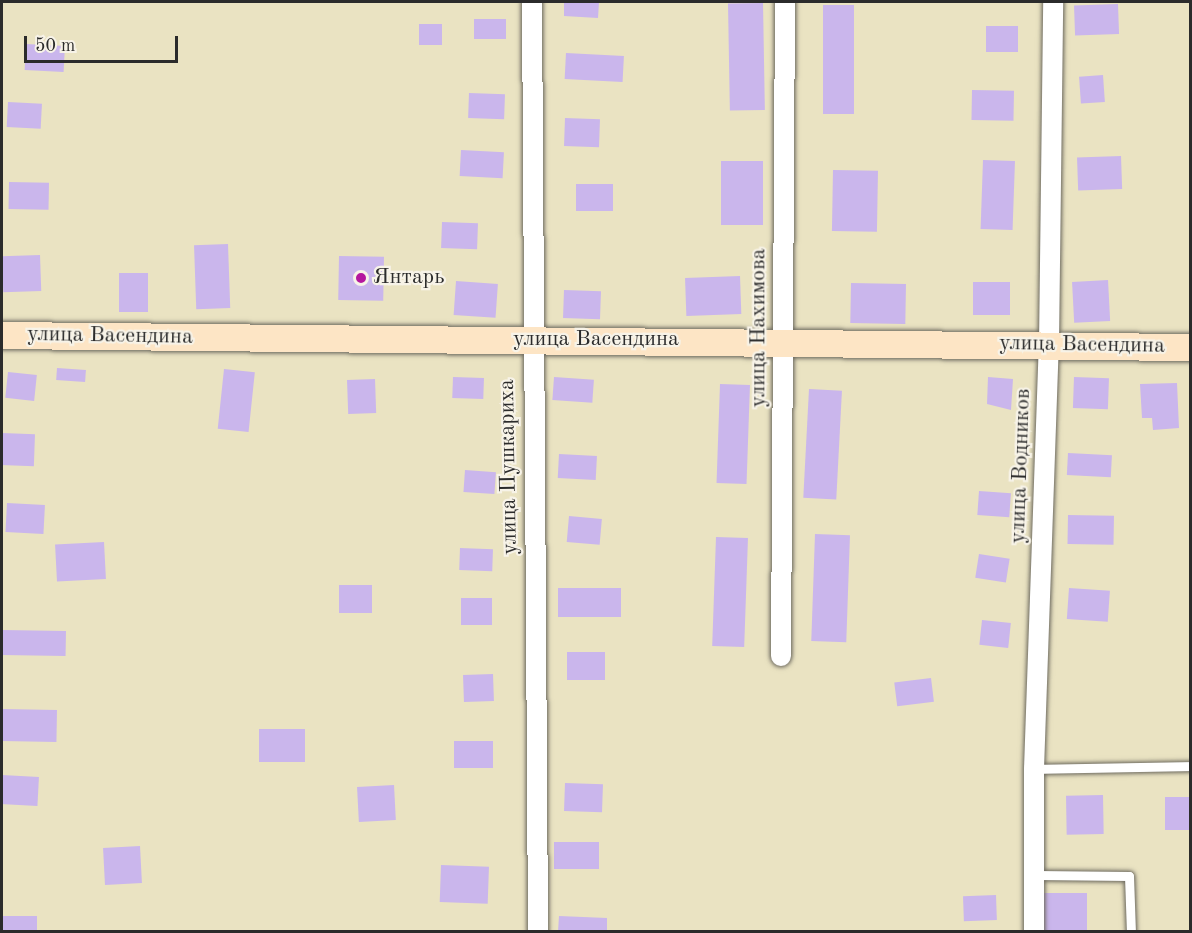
<!DOCTYPE html>
<html>
<head>
<meta charset="utf-8">
<style>
  body { margin:0 }
  #map { position:relative; width:1192px; height:933px; overflow:hidden; background:#eae3c2; font-family:"Old Standard TT",serif }
  div>[style] { position:absolute }
  [style*='--x'] { left:calc(var(--x)*1px); top:calc(var(--y)*1px); width:calc(var(--w)*1px); rotate:calc(var(--a)*1deg) }
  .building>* { inset:0; background:#cab6ec; transform-origin:0 0 }
  .roads { filter:drop-shadow(0 0 2px #6e6b60) drop-shadow(0 0 2px #6e6b60) }
  .lane>* { height:9px; margin:-4.5px; padding:0 4.5px; transform-origin:4.5px; border-radius:4.5px; background:#fff }
  .street>* { height:20px; margin:-10px; padding:0 10px; transform-origin:10px; border-radius:10px; background:#fff }
  .secondary>* { height:27px; margin:-13.5px; padding:0 13.5px; transform-origin:13.5px; border-radius:13.5px; background:#fde5c5 }
  .dots>* { width:16px; height:16px; translate:-50% -50%; box-sizing:border-box; border:3px solid #f7f3e8; border-radius:50% }
  span { translate:-50% -50%; white-space:nowrap; text-align:center; line-height:1.15; -webkit-text-stroke:4.5px #f7f3e8; paint-order:stroke }
  .poi-label { font-size:22px; color:#2b2b2b }
  .left { translate:0 -50%; text-align:left }
  .street-label { font-size:22px; color:#2b2b2b }
  .frame { position:absolute; inset:0; border:3px solid #2b2b2b; pointer-events:none }
  .scale { position:absolute; left:24px; top:36px; width:154px; height:27px; box-sizing:border-box; border:3px solid #2b2b2b; border-top:0; padding-left:8px; font-size:18px; line-height:21px; white-space:nowrap; color:#2b2b2b; -webkit-text-stroke:4px #f7f3e8; paint-order:stroke }
</style>
</head>
<body>
<div id="map">
  <div class="building">
    <i style="clip-path:polygon(564px 2px,599px 2px,598px 18px,564px 16px)"></i>
    <i style="left:763px;top:3px;width:107px;height:35px;rotate:89deg"></i>
    <i style="left:1118px;top:4px;width:30px;height:44px;rotate:88deg"></i>
    <i style="left:823px;top:5px;width:31px;height:109px"></i>
    <i style="left:474px;top:19px;width:32px;height:20px"></i>
    <i style="left:419px;top:24px;width:23px;height:21px"></i>
    <i style="left:986px;top:26px;width:32px;height:26px"></i>
    <i style="left:26px;top:44px;width:39px;height:26px;rotate:3deg"></i>
    <i style="left:566px;top:53px;width:58px;height:26px;rotate:3deg"></i>
    <i style="left:1103px;top:75px;width:27px;height:24px;rotate:86deg"></i>
    <i style="left:972px;top:90px;width:42px;height:30px;rotate:1deg"></i>
    <i style="left:469px;top:93px;width:36px;height:25px;rotate:2deg"></i>
    <i style="left:8px;top:102px;width:34px;height:25px;rotate:3deg"></i>
    <i style="left:565px;top:118px;width:35px;height:28px;rotate:2deg"></i>
    <i style="left:461px;top:150px;width:43px;height:26px;rotate:3deg"></i>
    <i style="left:1121px;top:156px;width:33px;height:44px;rotate:88deg"></i>
    <i style="left:983px;top:160px;width:32px;height:69px;rotate:2deg"></i>
    <i style="left:721px;top:161px;width:42px;height:64px"></i>
    <i style="left:833px;top:170px;width:45px;height:61px;rotate:1deg"></i>
    <i style="left:9px;top:182px;width:40px;height:27px;rotate:1deg"></i>
    <i style="left:613px;top:184px;width:27px;height:37px;rotate:90deg"></i>
    <i style="left:442px;top:222px;width:36px;height:26px;rotate:2deg"></i>
    <i style="left:228px;top:244px;width:64px;height:34px;rotate:88deg"></i>
    <i style="left:40px;top:255px;width:36px;height:38px;rotate:88deg"></i>
    <i style="left:339px;top:256px;width:45px;height:44px;rotate:1deg"></i>
    <i style="left:148px;top:273px;width:39px;height:29px;rotate:90deg"></i>
    <i style="left:740px;top:276px;width:38px;height:55px;rotate:88deg"></i>
    <i style="left:1108px;top:280px;width:41px;height:36px;rotate:87deg"></i>
    <i style="left:456px;top:281px;width:42px;height:34px;rotate:4deg"></i>
    <i style="left:1010px;top:282px;width:33px;height:37px;rotate:90deg"></i>
    <i style="left:851px;top:283px;width:55px;height:40px;rotate:1deg"></i>
    <i style="left:564px;top:290px;width:37px;height:28px;rotate:2deg"></i>
    <i style="left:57px;top:368px;width:29px;height:12px;rotate:4deg"></i>
    <i style="left:224px;top:369px;width:31px;height:60px;rotate:6deg"></i>
    <i style="left:8px;top:372px;width:29px;height:26px;rotate:6deg"></i>
    <i style="left:453px;top:377px;width:31px;height:21px;rotate:2deg"></i>
    <i style="left:554px;top:377px;width:40px;height:23px;rotate:4deg"></i>
    <i style="clip-path:polygon(988px 377px,1013px 379px,1011px 410px,987px 404px)"></i>
    <i style="left:1074px;top:377px;width:35px;height:31px;rotate:2deg"></i>
    <i style="left:375px;top:379px;width:34px;height:28px;rotate:88deg"></i>
    <i style="clip-path:polygon(1177px 383px,1179px 428px,1153px 430px,1152px 418px,1142px 418px,1140px 384px)"></i>
    <i style="left:720px;top:384px;width:30px;height:99px;rotate:2deg"></i>
    <i style="left:809px;top:389px;width:33px;height:109px;rotate:3deg"></i>
    <i style="left:2px;top:433px;width:33px;height:32px;rotate:2deg"></i>
    <i style="left:1068px;top:453px;width:44px;height:22px;rotate:3deg"></i>
    <i style="left:559px;top:454px;width:38px;height:24px;rotate:3deg"></i>
    <i style="left:465px;top:470px;width:31px;height:22px;rotate:4deg"></i>
    <i style="left:979px;top:491px;width:32px;height:24px;rotate:4deg"></i>
    <i style="left:7px;top:503px;width:38px;height:29px;rotate:3deg"></i>
    <i style="left:1068px;top:515px;width:46px;height:29px;rotate:1deg"></i>
    <i style="left:569px;top:516px;width:33px;height:26px;rotate:5deg"></i>
    <i style="left:815px;top:534px;width:35px;height:107px;rotate:2deg"></i>
    <i style="left:716px;top:537px;width:32px;height:109px;rotate:2deg"></i>
    <i style="left:104px;top:542px;width:37px;height:49px;rotate:87deg"></i>
    <i style="left:460px;top:548px;width:33px;height:22px;rotate:2deg"></i>
    <i style="left:979px;top:554px;width:31px;height:24px;rotate:9deg"></i>
    <i style="left:339px;top:585px;width:33px;height:28px"></i>
    <i style="left:558px;top:588px;width:63px;height:29px"></i>
    <i style="left:1069px;top:588px;width:41px;height:31px;rotate:4deg"></i>
    <i style="left:461px;top:598px;width:31px;height:27px"></i>
    <i style="left:982px;top:620px;width:29px;height:25px;rotate:6deg"></i>
    <i style="left:2px;top:630px;width:64px;height:25px;rotate:1deg"></i>
    <i style="left:567px;top:652px;width:38px;height:28px"></i>
    <i style="left:493px;top:674px;width:27px;height:30px;rotate:88deg"></i>
    <i style="left:931px;top:678px;width:24px;height:37px;rotate:83deg"></i>
    <i style="left:2px;top:709px;width:55px;height:32px;rotate:1deg"></i>
    <i style="left:259px;top:729px;width:46px;height:33px"></i>
    <i style="left:454px;top:741px;width:39px;height:27px"></i>
    <i style="left:2px;top:775px;width:37px;height:29px;rotate:3deg"></i>
    <i style="left:565px;top:783px;width:38px;height:28px;rotate:2deg"></i>
    <i style="left:394px;top:785px;width:35px;height:37px;rotate:87deg"></i>
    <i style="left:1103px;top:795px;width:39px;height:37px;rotate:89deg"></i>
    <i style="left:1190px;top:797px;width:33px;height:25px;rotate:90deg"></i>
    <i style="left:554px;top:842px;width:45px;height:27px"></i>
    <i style="left:140px;top:846px;width:37px;height:37px;rotate:87deg"></i>
    <i style="left:441px;top:865px;width:48px;height:37px;rotate:2deg"></i>
    <i style="left:1044px;top:893px;width:43px;height:39px"></i>
    <i style="left:996px;top:895px;width:25px;height:33px;rotate:88deg"></i>
    <i style="left:37px;top:916px;width:16px;height:35px;rotate:90deg"></i>
    <i style="clip-path:polygon(559px 916px,607px 918px,607px 932px,558px 932px)"></i>
  </div>
  <div class="roads">
    <div class="lane">
      <i style="--x:1034;--y:769;--w:156;--a:-1.1"></i>
      <i style="--x:1036;--y:875;--w:93;--a:0.6"></i>
      <i style="--x:1129;--y:876;--w:56;--a:88"></i>
    </div>
    <div class="street">
      <i style="--x:532;--y:2;--w:930;--a:89.63"></i>
      <i style="--x:781;--y:656;--w:654;--a:-89.65"></i>
      <i style="--x:1034;--y:932;--w:163;--a:-90"></i>
      <i style="--x:1034;--y:769;--w:424;--a:-88"></i>
      <i style="--x:1049;--y:345;--w:343;--a:-89.3"></i>
    </div>
    <div class="secondary">
      <i style="--x:2;--y:335;--w:1188;--a:0.58"></i>
    </div>
  </div>
  <div class="dots">
    <i style="left:361px;top:278px;background:#b5179e"></i>
  </div>
  <div class="poi-label">
    <span class="left" style="left:373px;top:278px">Янтарь</span>
  </div>
  <div class="street-label">
    <span style="left:759px;top:328px;rotate:-90deg">улица Нахимова</span>
    <span style="left:110px;top:336px;rotate:1deg">улица Васендина</span>
    <span style="left:596px;top:340px">улица Васендина</span>
    <span style="left:1082px;top:345px;rotate:1deg">улица Васендина</span>
    <span style="left:1021px;top:466px;rotate:-88deg">улица Водников</span>
    <span style="left:509px;top:467px;rotate:-91deg">улица Пушкариха</span>
  </div>
  <div class="frame"></div>
  <div class="scale">50 m</div>
</div>
</body>
</html>
